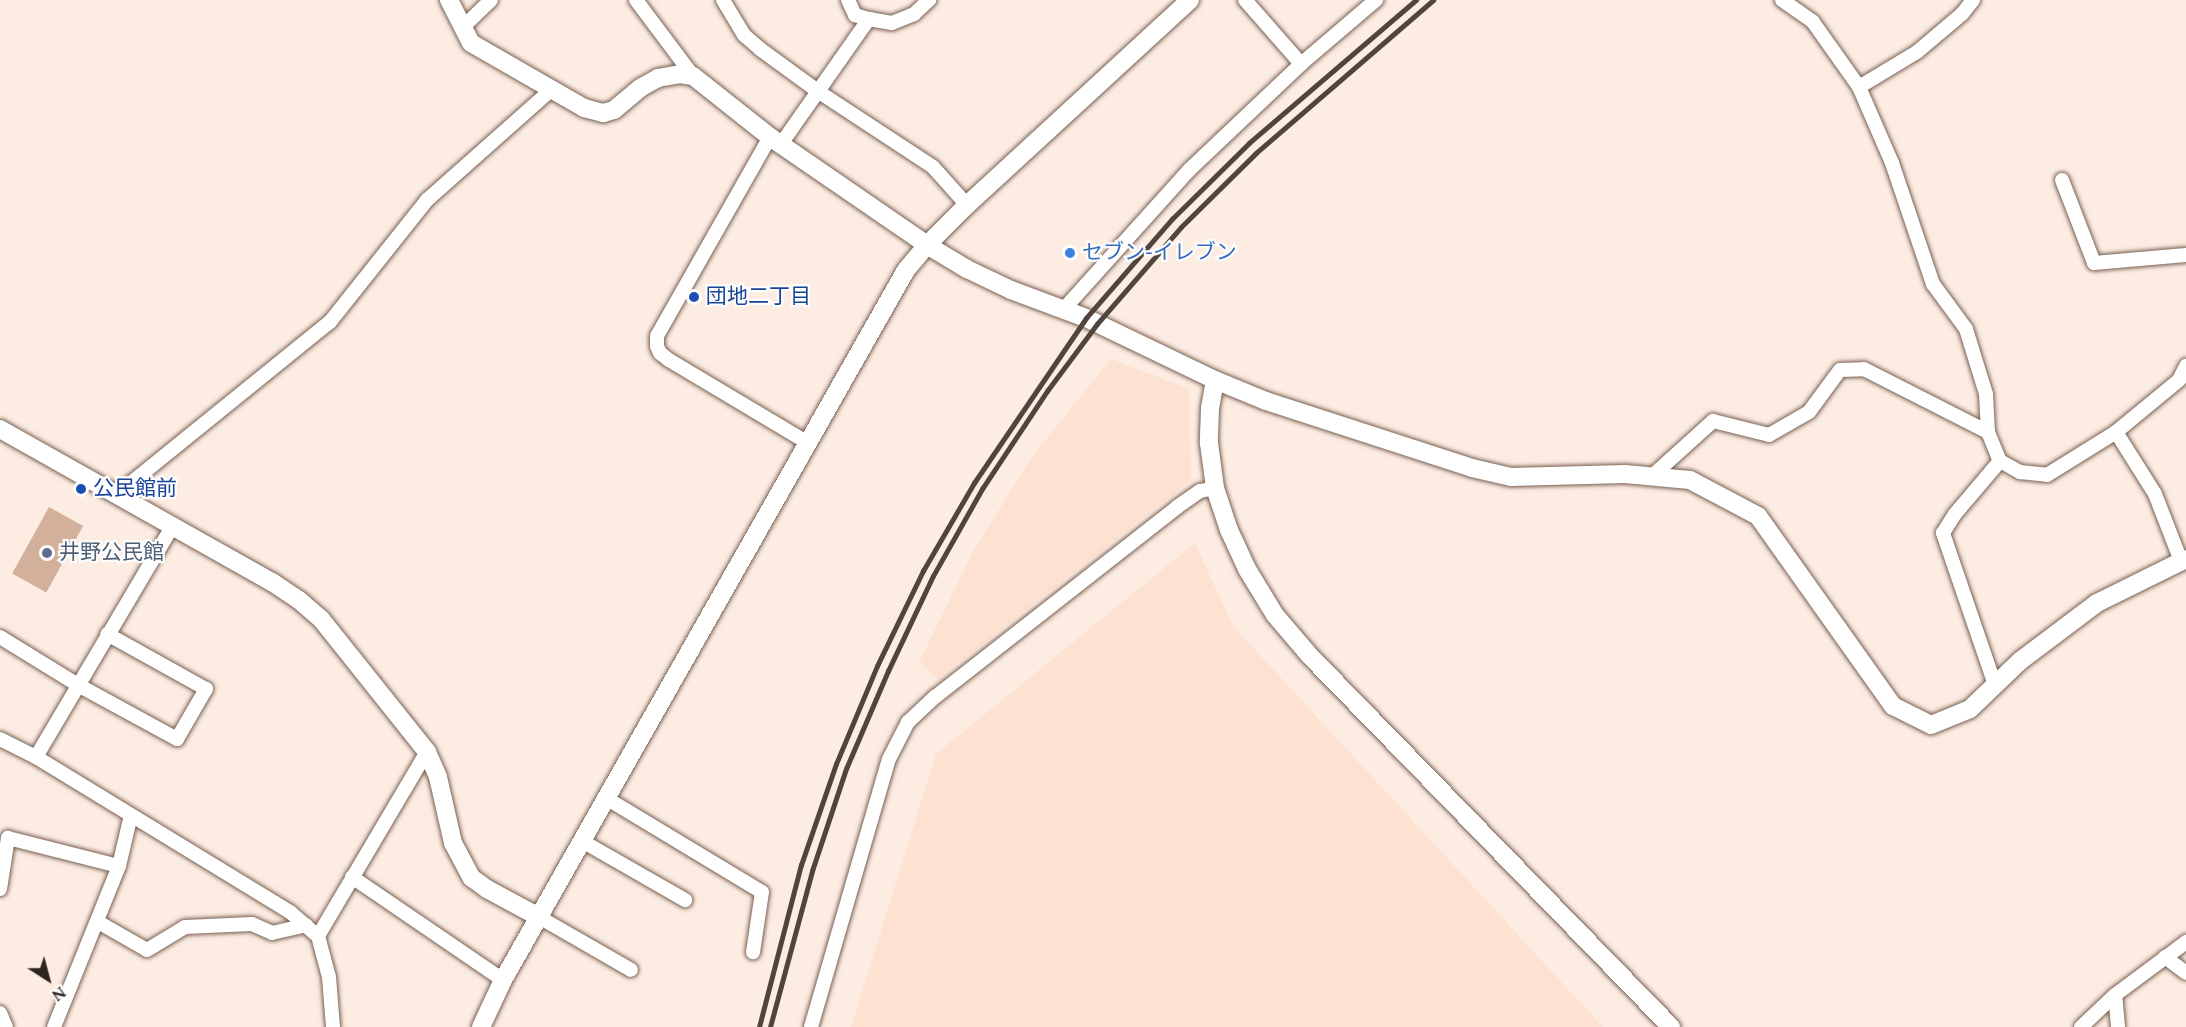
<!DOCTYPE html>
<html>
<head>
<meta charset="utf-8">
<style>
  body { margin:0 }
  #map { position:relative; width:2186px; height:1027px; overflow:hidden; background:#fdece2; font-family:Spectral,"Noto Sans JP",serif }
  div>[style] { position:absolute }
  [style*='--x'] { left:calc(var(--x)*1px); top:calc(var(--y)*1px); width:calc(var(--w)*1px); rotate:calc(var(--a)*1deg) }
  .built>* { inset:0; background:#fee2d1 }
  .building>* { inset:0; background:#d3b09a; transform-origin:0 0 }
  .roads { filter:drop-shadow(0 0 2px #776051) drop-shadow(0 0 2px #776051) }
  .minor>* { height:14px; margin:-7px; padding:0 7px; transform-origin:7px; border-radius:7px; background:#fff }
  .tertiary>* { height:18px; margin:-9px; padding:0 9px; transform-origin:9px; border-radius:9px; background:#fff }
  .rail>* { height:4.5px; margin:-2.25px; padding:0 2.25px; transform-origin:2.25px; border-radius:2.25px; background:#50453e }
  .dots>* { width:16px; height:16px; translate:-50% -50%; box-sizing:border-box; border:3px solid #fdfdfd; border-radius:50% }
  span { translate:-50% -50%; white-space:nowrap; text-align:center; line-height:1.15; -webkit-text-stroke:4.5px #fdfdfd; paint-order:stroke }
  .shop-label { font-size:21px; color:#366cbe }
  .left { translate:0 -50%; text-align:left }
  .transit-label { font-size:21px; color:#164399 }
  .service-label { font-size:21px; color:#4e5e75 }
  .north { position:absolute; left:18px; top:949px; width:60px; height:60px; -webkit-text-stroke:4px #fdfdfd; paint-order:stroke; rotate:144deg; font-size:16px; font-weight:700; line-height:24px; text-align:center; color:#2e241e }
  .north::after { content:''; display:block; margin:auto; width:21px; height:27px; background:#2e241e; clip-path:polygon(50% 0,100% 100%,50% 72%,0 100%) }
</style>
</head>
<body>
<div id="map">
  <div class="built">
    <i style="clip-path:polygon(1111px 359px,1189px 389px,1191px 480px,938px 679px,919px 662px,974px 550px,1031px 458px)"></i>
    <i style="clip-path:polygon(1195px 543px,1233px 626px,1603px 1027px,851px 1027px,936px 754px)"></i>
  </div>
  <div class="building">
    <i style="left:49px;top:507px;width:39px;height:76px;rotate:29deg"></i>
  </div>
  <div class="roads">
    <div class="minor">
      <i style="--x:636;--y:0;--w:95;--a:53.1"></i>
      <i style="--x:723;--y:0;--w:41;--a:59"></i>
      <i style="--x:744;--y:35;--w:21;--a:41"></i>
      <i style="--x:760;--y:49;--w:73;--a:36.1"></i>
      <i style="--x:819;--y:92;--w:136;--a:33.3"></i>
      <i style="--x:933;--y:167;--w:51;--a:48.2"></i>
      <i style="--x:848;--y:0;--w:17;--a:65"></i>
      <i style="--x:855;--y:15;--w:15;--a:16"></i>
      <i style="--x:1245;--y:0;--w:85;--a:48.8"></i>
      <i style="--x:1782;--y:0;--w:38;--a:35"></i>
      <i style="--x:1813;--y:22;--w:80;--a:54.7"></i>
      <i style="--x:1859;--y:87;--w:83;--a:66.5"></i>
      <i style="--x:1892;--y:163;--w:128;--a:71.3"></i>
      <i style="--x:1933;--y:284;--w:56;--a:53.7"></i>
      <i style="--x:1966;--y:329;--w:68;--a:72.9"></i>
      <i style="--x:1986;--y:394;--w:38;--a:87"></i>
      <i style="--x:1988;--y:432;--w:31;--a:68"></i>
      <i style="--x:2000;--y:461;--w:23;--a:29"></i>
      <i style="--x:2020;--y:472;--w:27;--a:6"></i>
      <i style="--x:2047;--y:475;--w:81;--a:-31.9"></i>
      <i style="--x:2116;--y:432;--w:73;--a:57.8"></i>
      <i style="--x:2155;--y:494;--w:72;--a:68.8"></i>
      <i style="--x:462;--y:28;--w:40;--a:-44"></i>
      <i style="--x:1859;--y:87;--w:68;--a:-31.1"></i>
      <i style="--x:1917;--y:52;--w:59;--a:-40.2"></i>
      <i style="--x:1962;--y:14;--w:18;--a:-52"></i>
      <i style="--x:770;--y:137;--w:229;--a:119.6"></i>
      <i style="--x:657;--y:336;--w:10;--a:90"></i>
      <i style="--x:657;--y:346;--w:8;--a:67"></i>
      <i style="--x:660;--y:353;--w:11;--a:38"></i>
      <i style="--x:669;--y:360;--w:162;--a:30.8"></i>
      <i style="--x:781;--y:144;--w:153;--a:-54.9"></i>
      <i style="--x:869;--y:19;--w:23;--a:10"></i>
      <i style="--x:892;--y:23;--w:24;--a:-22"></i>
      <i style="--x:914;--y:14;--w:21;--a:-43"></i>
      <i style="--x:2062;--y:180;--w:89;--a:68.9"></i>
      <i style="--x:2094;--y:263;--w:92;--a:-5"></i>
      <i style="--x:1063;--y:310;--w:188;--a:-48"></i>
      <i style="--x:1189;--y:170;--w:154;--a:-43.4"></i>
      <i style="--x:1301;--y:64;--w:99;--a:-40.5"></i>
      <i style="--x:2116;--y:432;--w:82;--a:-39.5"></i>
      <i style="--x:2179;--y:380;--w:16;--a:-63"></i>
      <i style="--x:1651;--y:477;--w:84;--a:-42.1"></i>
      <i style="--x:1713;--y:421;--w:58;--a:14"></i>
      <i style="--x:1769;--y:435;--w:46;--a:-29.9"></i>
      <i style="--x:1809;--y:412;--w:52;--a:-53.6"></i>
      <i style="--x:1840;--y:370;--w:24;--a:-2"></i>
      <i style="--x:1864;--y:369;--w:139;--a:26.9"></i>
      <i style="--x:116;--y:495;--w:275;--a:-39"></i>
      <i style="--x:330;--y:322;--w:156;--a:-51.5"></i>
      <i style="--x:427;--y:200;--w:167;--a:-41.6"></i>
      <i style="--x:0;--y:637;--w:92;--a:31.6"></i>
      <i style="--x:78;--y:685;--w:113;--a:28.6"></i>
      <i style="--x:177;--y:739;--w:58;--a:-59.9"></i>
      <i style="--x:206;--y:689;--w:113;--a:-150.9"></i>
      <i style="--x:1995;--y:685;--w:161;--a:-108.9"></i>
      <i style="--x:1943;--y:533;--w:22;--a:-58"></i>
      <i style="--x:1955;--y:514;--w:70;--a:-49.7"></i>
      <i style="--x:0;--y:739;--w:40;--a:26.6"></i>
      <i style="--x:36;--y:757;--w:298;--a:31.4"></i>
      <i style="--x:290;--y:912;--w:37;--a:41"></i>
      <i style="--x:318;--y:936;--w:42;--a:75"></i>
      <i style="--x:329;--y:977;--w:50;--a:85.4"></i>
      <i style="--x:36;--y:757;--w:267;--a:-59.4"></i>
      <i style="--x:606;--y:798;--w:182;--a:31.1"></i>
      <i style="--x:762;--y:892;--w:61;--a:98.5"></i>
      <i style="--x:582;--y:841;--w:119;--a:29.8"></i>
      <i style="--x:352;--y:877;--w:183;--a:34.3"></i>
      <i style="--x:0;--y:889;--w:52;--a:-81.1"></i>
      <i style="--x:8;--y:838;--w:114;--a:14.2"></i>
      <i style="--x:539;--y:917;--w:106;--a:29.9"></i>
      <i style="--x:98;--y:922;--w:56;--a:29.7"></i>
      <i style="--x:147;--y:950;--w:44;--a:-31.2"></i>
      <i style="--x:185;--y:927;--w:67;--a:-2.6"></i>
      <i style="--x:252;--y:924;--w:22;--a:24"></i>
      <i style="--x:272;--y:933;--w:35;--a:-13"></i>
      <i style="--x:318;--y:936;--w:214;--a:-59.4"></i>
      <i style="--x:2165;--y:957;--w:26;--a:37"></i>
      <i style="--x:0;--y:1013;--w:15;--a:67"></i>
      <i style="--x:54;--y:1027;--w:174;--a:-68"></i>
      <i style="--x:119;--y:866;--w:52;--a:-76.8"></i>
      <i style="--x:811;--y:1027;--w:279;--a:-73.8"></i>
      <i style="--x:889;--y:759;--w:42;--a:-62.8"></i>
      <i style="--x:908;--y:722;--w:37;--a:-43"></i>
      <i style="--x:935;--y:697;--w:308;--a:-38.1"></i>
      <i style="--x:1177;--y:507;--w:28;--a:-35"></i>
      <i style="--x:1200;--y:491;--w:15;--a:-11"></i>
      <i style="--x:2081;--y:1027;--w:47;--a:-43.3"></i>
      <i style="--x:2118;--y:1027;--w:32;--a:-95"></i>
      <i style="--x:2115;--y:995;--w:89;--a:-36.7"></i>
    </div>
    <div class="tertiary">
      <i style="--x:449;--y:0;--w:48;--a:62.9"></i>
      <i style="--x:471;--y:43;--w:130;--a:29.9"></i>
      <i style="--x:584;--y:108;--w:20;--a:15"></i>
      <i style="--x:603;--y:113;--w:11;--a:-15"></i>
      <i style="--x:614;--y:110;--w:34;--a:-40"></i>
      <i style="--x:640;--y:88;--w:21;--a:-29"></i>
      <i style="--x:658;--y:78;--w:22;--a:-10"></i>
      <i style="--x:680;--y:74;--w:13;--a:9"></i>
      <i style="--x:693;--y:76;--w:98;--a:38.4"></i>
      <i style="--x:770;--y:137;--w:191;--a:34.5"></i>
      <i style="--x:927;--y:245;--w:47;--a:31"></i>
      <i style="--x:967;--y:269;--w:49;--a:25.5"></i>
      <i style="--x:1011;--y:290;--w:80;--a:20.5"></i>
      <i style="--x:1086;--y:318;--w:143;--a:25.7"></i>
      <i style="--x:1215;--y:380;--w:55;--a:22.4"></i>
      <i style="--x:1266;--y:401;--w:217;--a:18"></i>
      <i style="--x:1472;--y:468;--w:40;--a:13"></i>
      <i style="--x:1511;--y:477;--w:114;--a:-1.5"></i>
      <i style="--x:1625;--y:474;--w:65;--a:5.3"></i>
      <i style="--x:1690;--y:480;--w:77;--a:27.9"></i>
      <i style="--x:1758;--y:516;--w:233;--a:54.6"></i>
      <i style="--x:1893;--y:706;--w:42;--a:26.6"></i>
      <i style="--x:1931;--y:725;--w:42;--a:-22.3"></i>
      <i style="--x:1970;--y:709;--w:69;--a:-43.8"></i>
      <i style="--x:2020;--y:661;--w:96;--a:-37"></i>
      <i style="--x:2097;--y:603;--w:99;--a:-26.3"></i>
      <i style="--x:1215;--y:380;--w:28;--a:100"></i>
      <i style="--x:1210;--y:408;--w:35;--a:92"></i>
      <i style="--x:1209;--y:443;--w:45;--a:82.4"></i>
      <i style="--x:1215;--y:488;--w:44;--a:71.6"></i>
      <i style="--x:1229;--y:530;--w:43;--a:65.2"></i>
      <i style="--x:1247;--y:569;--w:54;--a:58.7"></i>
      <i style="--x:1275;--y:615;--w:54;--a:49.5"></i>
      <i style="--x:1310;--y:656;--w:518;--a:45.78"></i>
      <i style="--x:0;--y:429;--w:312;--a:29.4"></i>
      <i style="--x:272;--y:582;--w:32;--a:34"></i>
      <i style="--x:299;--y:600;--w:29;--a:41"></i>
      <i style="--x:321;--y:619;--w:170;--a:51.4"></i>
      <i style="--x:427;--y:752;--w:27;--a:66"></i>
      <i style="--x:438;--y:777;--w:68;--a:77.2"></i>
      <i style="--x:453;--y:843;--w:40;--a:62"></i>
      <i style="--x:472;--y:878;--w:19;--a:36"></i>
      <i style="--x:487;--y:889;--w:59;--a:28.3"></i>
      <i style="--x:481;--y:1027;--w:52;--a:-64.9"></i>
      <i style="--x:503;--y:980;--w:816;--a:-60.42"></i>
      <i style="--x:906;--y:270;--w:33;--a:-50"></i>
      <i style="--x:927;--y:245;--w:57;--a:-45"></i>
      <i style="--x:967;--y:205;--w:303;--a:-42.6"></i>
    </div>
  </div>
  <div class="rail">
    <i style="--x:759;--y:1027;--w:167;--a:-75.5"></i>
    <i style="--x:801;--y:865;--w:107;--a:-70.9"></i>
    <i style="--x:836;--y:764;--w:106;--a:-67.3"></i>
    <i style="--x:877;--y:666;--w:106;--a:-64.2"></i>
    <i style="--x:923;--y:571;--w:102;--a:-59.9"></i>
    <i style="--x:974;--y:483;--w:199;--a:-55.8"></i>
    <i style="--x:1086;--y:318;--w:131;--a:-49"></i>
    <i style="--x:1172;--y:219;--w:108;--a:-44.6"></i>
    <i style="--x:1249;--y:143;--w:220;--a:-40.6"></i>
    <i style="--x:770;--y:1027;--w:162;--a:-74.9"></i>
    <i style="--x:812;--y:871;--w:108;--a:-71.6"></i>
    <i style="--x:846;--y:769;--w:107;--a:-66.8"></i>
    <i style="--x:888;--y:671;--w:105;--a:-64.7"></i>
    <i style="--x:933;--y:576;--w:100;--a:-60.6"></i>
    <i style="--x:982;--y:489;--w:118;--a:-56.4"></i>
    <i style="--x:1047;--y:391;--w:84;--a:-53.3"></i>
    <i style="--x:1097;--y:324;--w:128;--a:-49.1"></i>
    <i style="--x:1181;--y:227;--w:105;--a:-44.6"></i>
    <i style="--x:1256;--y:153;--w:234;--a:-40.8"></i>
  </div>
  <div class="dots">
    <i style="left:1070px;top:253px;background:#3f7fe0"></i>
    <i style="left:694px;top:297px;background:#1a4fb4"></i>
    <i style="left:81px;top:489px;background:#1a4fb4"></i>
    <i style="left:47px;top:553px;background:#5c6f8a"></i>
  </div>
  <div class="shop-label">
    <span class="left" style="left:1082px;top:253px">セブン-イレブン</span>
  </div>
  <div class="transit-label">
    <span class="left" style="left:706px;top:297px">団地二丁目</span>
    <span class="left" style="left:93px;top:489px">公民館前</span>
  </div>
  <div class="service-label">
    <span class="left" style="left:59px;top:553px">井野公民館</span>
  </div>
  <div class="north">N</div>
</div>
</body>
</html>
